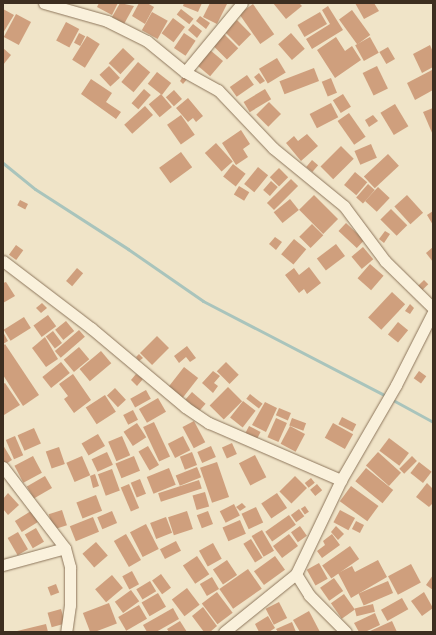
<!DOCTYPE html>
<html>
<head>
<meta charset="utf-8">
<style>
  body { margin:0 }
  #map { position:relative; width:436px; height:635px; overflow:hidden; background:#f0e4c8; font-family:"Roboto Serif",serif }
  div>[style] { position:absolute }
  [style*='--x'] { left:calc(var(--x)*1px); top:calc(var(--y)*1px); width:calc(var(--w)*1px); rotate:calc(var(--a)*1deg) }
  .stream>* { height:3px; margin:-1.5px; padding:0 1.5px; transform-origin:1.5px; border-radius:1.5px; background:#a9c4bc }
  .building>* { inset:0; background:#cf9f7d; transform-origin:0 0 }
  .roads { filter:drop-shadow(0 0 1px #8d765c) drop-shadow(0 0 1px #8d765c) }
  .minor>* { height:11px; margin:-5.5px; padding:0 5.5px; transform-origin:5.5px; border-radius:5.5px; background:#faf1dc }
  span { translate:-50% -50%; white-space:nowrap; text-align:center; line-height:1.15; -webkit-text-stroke:3px #f7eed8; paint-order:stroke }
  .frame { position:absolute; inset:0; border:4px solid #3d2e20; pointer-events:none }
</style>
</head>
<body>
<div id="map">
  <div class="stream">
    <i style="--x:3;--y:163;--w:41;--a:39.1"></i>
    <i style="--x:35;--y:189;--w:111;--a:32.8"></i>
    <i style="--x:128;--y:249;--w:91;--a:34.7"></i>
    <i style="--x:203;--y:301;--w:206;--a:27.4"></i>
    <i style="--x:391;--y:399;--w:48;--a:28.7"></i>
  </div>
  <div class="building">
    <i style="clip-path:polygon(99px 3px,118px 3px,112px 15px,97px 7px)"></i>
    <i style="clip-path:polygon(120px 3px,134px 6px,124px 24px,112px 17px)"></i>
    <i style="clip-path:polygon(139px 3px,147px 3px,154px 7px,145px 24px,132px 16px)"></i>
    <i style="clip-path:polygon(184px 3px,202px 3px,198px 12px,183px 6px)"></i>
    <i style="clip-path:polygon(210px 3px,227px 4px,217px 24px,203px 17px)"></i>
    <i style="clip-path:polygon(273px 3px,299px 3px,302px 6px,286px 19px)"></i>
    <i style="clip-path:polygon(355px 3px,374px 3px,379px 11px,364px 19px)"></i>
    <i style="left:253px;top:4px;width:37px;height:17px;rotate:55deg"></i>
    <i style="clip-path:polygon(328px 6px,343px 30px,312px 49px,306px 39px,330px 24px,322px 10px)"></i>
    <i style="clip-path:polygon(3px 9px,14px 15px,3px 33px)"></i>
    <i style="left:181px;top:9px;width:16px;height:7px;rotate:38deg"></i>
    <i style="left:352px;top:10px;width:31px;height:16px;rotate:54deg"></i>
    <i style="left:152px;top:12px;width:18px;height:21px;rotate:29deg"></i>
    <i style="left:320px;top:12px;width:14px;height:26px;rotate:60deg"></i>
    <i style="left:16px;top:14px;width:17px;height:26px;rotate:28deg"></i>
    <i style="clip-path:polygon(200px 16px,210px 23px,206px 29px,196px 21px)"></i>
    <i style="left:173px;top:18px;width:15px;height:19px;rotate:37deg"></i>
    <i style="left:237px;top:20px;width:20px;height:17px;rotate:45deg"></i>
    <i style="left:66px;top:22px;width:15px;height:21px;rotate:28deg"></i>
    <i style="clip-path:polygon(193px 24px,202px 31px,197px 38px,188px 30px)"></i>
    <i style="left:222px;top:32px;width:23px;height:16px;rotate:45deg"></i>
    <i style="left:79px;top:33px;width:7px;height:11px;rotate:27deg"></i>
    <i style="left:184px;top:33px;width:14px;height:18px;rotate:34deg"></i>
    <i style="left:291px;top:33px;width:21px;height:17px;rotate:49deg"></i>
    <i style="left:87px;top:36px;width:15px;height:28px;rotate:32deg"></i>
    <i style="clip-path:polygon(336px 37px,345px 51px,352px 46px,361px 60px,335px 78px,317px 50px)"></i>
    <i style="left:370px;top:37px;width:18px;height:17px;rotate:61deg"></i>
    <i style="clip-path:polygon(430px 45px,433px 52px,433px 67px,422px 73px,413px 54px)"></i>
    <i style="left:388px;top:47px;width:14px;height:10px;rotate:60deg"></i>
    <i style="clip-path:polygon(3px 48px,11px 55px,3px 65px)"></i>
    <i style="left:123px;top:48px;width:16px;height:21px;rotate:43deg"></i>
    <i style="left:210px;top:50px;width:17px;height:20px;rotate:40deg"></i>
    <i style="left:277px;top:58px;width:17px;height:21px;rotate:59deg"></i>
    <i style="left:138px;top:62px;width:16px;height:26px;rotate:40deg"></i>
    <i style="left:109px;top:66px;width:16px;height:13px;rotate:47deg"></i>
    <i style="left:377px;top:66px;width:25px;height:16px;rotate:64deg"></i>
    <i style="left:314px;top:68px;width:14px;height:37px;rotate:69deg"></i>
    <i style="clip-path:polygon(432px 70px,433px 90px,415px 100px,407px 83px)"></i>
    <i style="left:157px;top:72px;width:18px;height:15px;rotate:38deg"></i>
    <i style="clip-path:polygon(259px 73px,265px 81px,260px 84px,254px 77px)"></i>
    <i style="clip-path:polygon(184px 75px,188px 78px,183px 84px,180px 81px)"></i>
    <i style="left:247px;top:75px;width:12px;height:21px;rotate:55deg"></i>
    <i style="left:331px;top:78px;width:16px;height:10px;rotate:68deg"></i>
    <i style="clip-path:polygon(91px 79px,112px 93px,106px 102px,121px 112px,116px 119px,81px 94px)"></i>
    <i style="left:144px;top:89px;width:9px;height:19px;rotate:41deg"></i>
    <i style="left:265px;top:89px;width:12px;height:25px;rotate:59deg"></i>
    <i style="left:174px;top:90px;width:12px;height:11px;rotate:48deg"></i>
    <i style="left:161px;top:94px;width:17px;height:16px;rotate:50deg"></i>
    <i style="left:343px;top:94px;width:15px;height:12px;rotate:58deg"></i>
    <i style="clip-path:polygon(188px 98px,203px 116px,196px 122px,193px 118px,188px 122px,176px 108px)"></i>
    <i style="left:269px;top:102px;width:17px;height:18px;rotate:45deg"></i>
    <i style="left:331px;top:103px;width:16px;height:24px;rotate:63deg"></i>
    <i style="left:395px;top:104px;width:26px;height:17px;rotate:59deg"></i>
    <i style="left:145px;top:106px;width:12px;height:28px;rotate:48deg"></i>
    <i style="clip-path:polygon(433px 108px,433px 135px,423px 112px)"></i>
    <i style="left:349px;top:113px;width:29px;height:14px;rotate:55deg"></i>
    <i style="left:181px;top:115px;width:24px;height:17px;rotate:55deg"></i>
    <i style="clip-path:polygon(373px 115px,378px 121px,369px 127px,365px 120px)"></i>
    <i style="clip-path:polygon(241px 130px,250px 144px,243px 149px,248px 157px,236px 165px,222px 143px)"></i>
    <i style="clip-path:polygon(307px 134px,318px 146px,301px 161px,286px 143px,294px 136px,298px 141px)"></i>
    <i style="left:216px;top:143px;width:25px;height:15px;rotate:48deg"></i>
    <i style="left:371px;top:144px;width:15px;height:18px;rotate:67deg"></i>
    <i style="left:341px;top:146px;width:18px;height:29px;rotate:45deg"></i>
    <i style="left:181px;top:152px;width:19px;height:27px;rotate:54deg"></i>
    <i style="left:388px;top:154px;width:16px;height:33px;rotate:47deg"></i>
    <i style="left:312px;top:160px;width:8px;height:9px;rotate:40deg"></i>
    <i style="left:233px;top:164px;width:16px;height:16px;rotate:38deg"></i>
    <i style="left:258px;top:167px;width:13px;height:22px;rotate:39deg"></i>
    <i style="left:279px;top:168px;width:13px;height:13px;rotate:45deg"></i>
    <i style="left:355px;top:172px;width:16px;height:17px;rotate:40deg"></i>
    <i style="left:291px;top:179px;width:10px;height:34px;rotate:45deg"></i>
    <i style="left:271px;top:181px;width:9px;height:12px;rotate:41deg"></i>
    <i style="left:368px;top:184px;width:9px;height:18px;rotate:41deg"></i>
    <i style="left:239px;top:186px;width:12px;height:10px;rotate:31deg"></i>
    <i style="left:378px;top:187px;width:16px;height:19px;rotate:43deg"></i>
    <i style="left:314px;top:195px;width:34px;height:21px;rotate:45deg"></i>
    <i style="left:407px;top:195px;width:24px;height:17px;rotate:48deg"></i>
    <i style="left:290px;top:199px;width:14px;height:21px;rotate:51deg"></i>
    <i style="left:20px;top:200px;width:9px;height:6px;rotate:27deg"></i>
    <i style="left:391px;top:209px;width:23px;height:15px;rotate:45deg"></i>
    <i style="clip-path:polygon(433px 211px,433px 225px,427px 215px)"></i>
    <i style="left:346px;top:223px;width:25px;height:11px;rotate:43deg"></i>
    <i style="left:312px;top:224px;width:16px;height:18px;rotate:45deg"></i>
    <i style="clip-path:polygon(385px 231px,390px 234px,384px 243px,379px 239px)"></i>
    <i style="clip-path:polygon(275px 237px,282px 242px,276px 250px,269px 244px)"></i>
    <i style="left:294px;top:239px;width:16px;height:20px;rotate:40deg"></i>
    <i style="left:336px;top:244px;width:15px;height:24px;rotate:53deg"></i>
    <i style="left:16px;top:245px;width:9px;height:12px;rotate:36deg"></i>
    <i style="left:363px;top:247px;width:16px;height:15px;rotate:50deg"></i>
    <i style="clip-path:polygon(433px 247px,433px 262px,426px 253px)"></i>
    <i style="left:370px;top:264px;width:18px;height:19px;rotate:41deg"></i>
    <i style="clip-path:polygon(309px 267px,321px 283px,307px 294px,304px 289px,299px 293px,285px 275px,294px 268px,299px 275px)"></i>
    <i style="left:77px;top:268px;width:8px;height:17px;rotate:40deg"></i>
    <i style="left:424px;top:280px;width:6px;height:9px;rotate:45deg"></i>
    <i style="clip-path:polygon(6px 282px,15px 296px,3px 303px,3px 283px)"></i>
    <i style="left:392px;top:292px;width:18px;height:35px;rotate:43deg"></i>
    <i style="clip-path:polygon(42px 303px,47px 308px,41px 313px,36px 308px)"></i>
    <i style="clip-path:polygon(410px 304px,414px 308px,410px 314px,405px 311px)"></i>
    <i style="left:48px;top:315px;width:14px;height:18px;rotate:54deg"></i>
    <i style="left:24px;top:317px;width:13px;height:24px;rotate:58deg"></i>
    <i style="left:66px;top:321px;width:13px;height:14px;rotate:51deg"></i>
    <i style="left:398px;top:322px;width:13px;height:16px;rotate:39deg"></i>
    <i style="left:79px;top:330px;width:9px;height:32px;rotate:49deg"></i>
    <i style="left:53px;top:331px;width:15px;height:9px;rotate:53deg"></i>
    <i style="clip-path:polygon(3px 332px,8px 341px,3px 344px)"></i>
    <i style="left:157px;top:336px;width:17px;height:24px;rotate:45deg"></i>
    <i style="clip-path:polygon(45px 337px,58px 359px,46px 367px,32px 348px)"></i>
    <i style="clip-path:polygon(5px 344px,39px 395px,23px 406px,3px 375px,3px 346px)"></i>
    <i style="clip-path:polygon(187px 346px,196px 358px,190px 362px,186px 357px,179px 363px,174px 356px)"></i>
    <i style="left:79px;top:347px;width:16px;height:20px;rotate:50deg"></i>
    <i style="left:101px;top:351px;width:16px;height:28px;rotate:50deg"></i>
    <i style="clip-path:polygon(139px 354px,143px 358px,139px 361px,136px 357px)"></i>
    <i style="left:61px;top:362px;width:14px;height:24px;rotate:51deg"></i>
    <i style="left:226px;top:362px;width:18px;height:13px;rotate:45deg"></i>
    <i style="left:184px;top:367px;width:18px;height:26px;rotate:38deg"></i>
    <i style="clip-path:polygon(213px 371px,220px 376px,214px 383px,218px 386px,213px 393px,202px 383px)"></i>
    <i style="left:419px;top:371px;width:9px;height:9px;rotate:36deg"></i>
    <i style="clip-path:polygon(73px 374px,91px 400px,74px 413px,64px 399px,68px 396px,59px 384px)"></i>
    <i style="clip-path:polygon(136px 374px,143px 379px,137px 386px,131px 380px)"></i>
    <i style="clip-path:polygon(5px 383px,20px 405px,4px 415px,3px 384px)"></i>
    <i style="left:228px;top:387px;width:20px;height:26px;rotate:45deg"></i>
    <i style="left:115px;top:388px;width:16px;height:11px;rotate:47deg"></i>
    <i style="left:146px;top:390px;width:10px;height:18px;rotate:61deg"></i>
    <i style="left:192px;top:392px;width:18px;height:10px;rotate:41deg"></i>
    <i style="left:250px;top:394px;width:16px;height:6px;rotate:38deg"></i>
    <i style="left:105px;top:395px;width:20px;height:23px;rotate:57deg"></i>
    <i style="left:158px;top:398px;width:16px;height:22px;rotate:60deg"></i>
    <i style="left:243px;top:401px;width:16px;height:21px;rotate:38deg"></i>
    <i style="clip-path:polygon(265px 402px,277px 408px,266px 432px,252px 425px)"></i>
    <i style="left:279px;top:408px;width:13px;height:8px;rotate:23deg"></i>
    <i style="left:133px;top:410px;width:11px;height:11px;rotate:63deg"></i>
    <i style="left:342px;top:417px;width:16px;height:8px;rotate:27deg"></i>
    <i style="left:276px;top:418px;width:12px;height:21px;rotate:24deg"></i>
    <i style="left:292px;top:418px;width:15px;height:8px;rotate:20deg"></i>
    <i style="left:194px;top:421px;width:24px;height:13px;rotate:62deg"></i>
    <i style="left:154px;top:422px;width:38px;height:12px;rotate:65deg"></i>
    <i style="left:137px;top:423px;width:17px;height:16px;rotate:57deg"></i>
    <i style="left:333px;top:423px;width:23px;height:17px;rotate:29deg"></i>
    <i style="left:249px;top:426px;width:13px;height:11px;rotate:27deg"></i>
    <i style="left:290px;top:426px;width:17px;height:20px;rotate:28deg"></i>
    <i style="left:34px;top:428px;width:17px;height:18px;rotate:66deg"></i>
    <i style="left:98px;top:434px;width:14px;height:19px;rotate:60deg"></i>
    <i style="left:15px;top:436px;width:21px;height:10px;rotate:67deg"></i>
    <i style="left:122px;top:436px;width:21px;height:15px;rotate:67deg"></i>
    <i style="left:183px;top:436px;width:16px;height:17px;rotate:63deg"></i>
    <i style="left:389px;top:438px;width:25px;height:16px;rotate:37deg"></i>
    <i style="left:232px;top:443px;width:12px;height:11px;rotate:66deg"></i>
    <i style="clip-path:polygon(3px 445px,12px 460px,4px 465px,3px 463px)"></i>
    <i style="left:148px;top:446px;width:22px;height:11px;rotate:60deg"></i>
    <i style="left:211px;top:446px;width:12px;height:15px;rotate:66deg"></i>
    <i style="left:59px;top:447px;width:18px;height:14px;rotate:71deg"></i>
    <i style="left:107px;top:452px;width:14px;height:17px;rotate:65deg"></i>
    <i style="left:192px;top:452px;width:14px;height:13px;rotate:69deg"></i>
    <i style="left:378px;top:452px;width:31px;height:18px;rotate:42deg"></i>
    <i style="left:255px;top:455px;width:25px;height:18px;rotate:63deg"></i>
    <i style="left:33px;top:456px;width:19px;height:21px;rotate:62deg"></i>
    <i style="left:82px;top:456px;width:21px;height:17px;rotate:67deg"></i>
    <i style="left:134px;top:456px;width:16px;height:20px;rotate:68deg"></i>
    <i style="left:412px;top:456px;width:7px;height:18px;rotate:45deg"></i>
    <i style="left:217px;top:462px;width:37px;height:18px;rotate:71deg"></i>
    <i style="left:419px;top:462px;width:16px;height:14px;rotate:38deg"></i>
    <i style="left:197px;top:467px;width:11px;height:23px;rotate:68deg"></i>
    <i style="left:169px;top:468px;width:18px;height:24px;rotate:68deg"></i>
    <i style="left:366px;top:468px;width:35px;height:17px;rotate:39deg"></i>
    <i style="left:112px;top:469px;width:23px;height:15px;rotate:70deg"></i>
    <i style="clip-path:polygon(95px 474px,99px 486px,93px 488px,90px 476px)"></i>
    <i style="left:45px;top:476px;width:14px;height:21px;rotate:60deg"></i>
    <i style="left:295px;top:476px;width:17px;height:22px;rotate:45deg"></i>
    <i style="left:311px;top:478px;width:6px;height:8px;rotate:51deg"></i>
    <i style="left:140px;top:479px;width:16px;height:10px;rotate:68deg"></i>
    <i style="left:199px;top:480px;width:9px;height:43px;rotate:72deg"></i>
    <i style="clip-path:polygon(427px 483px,433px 489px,433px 503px,429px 507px,416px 497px)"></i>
    <i style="left:129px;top:484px;width:26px;height:9px;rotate:67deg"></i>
    <i style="left:317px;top:484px;width:8px;height:9px;rotate:50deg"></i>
    <i style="left:351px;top:486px;width:34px;height:19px;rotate:36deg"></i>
    <i style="left:205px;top:492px;width:15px;height:13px;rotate:74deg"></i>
    <i style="clip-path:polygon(8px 493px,19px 505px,8px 515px,3px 509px,3px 499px)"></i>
    <i style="left:277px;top:493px;width:18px;height:19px;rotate:56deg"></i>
    <i style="left:96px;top:495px;width:17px;height:21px;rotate:69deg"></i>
    <i style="clip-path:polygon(242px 503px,246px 507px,240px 511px,236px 507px)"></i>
    <i style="left:234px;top:504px;width:13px;height:16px;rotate:63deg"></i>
    <i style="left:305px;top:506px;width:7px;height:5px;rotate:56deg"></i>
    <i style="left:256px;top:507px;width:17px;height:16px;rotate:65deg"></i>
    <i style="left:299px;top:509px;width:9px;height:10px;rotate:54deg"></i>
    <i style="left:62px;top:510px;width:16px;height:14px;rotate:72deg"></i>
    <i style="left:340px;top:510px;width:17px;height:14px;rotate:28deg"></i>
    <i style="left:31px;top:511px;width:13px;height:19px;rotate:58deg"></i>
    <i style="left:112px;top:511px;width:13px;height:16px;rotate:67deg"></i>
    <i style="left:187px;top:511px;width:19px;height:20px;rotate:72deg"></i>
    <i style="left:208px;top:511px;width:14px;height:12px;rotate:69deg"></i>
    <i style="left:289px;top:515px;width:12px;height:29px;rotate:55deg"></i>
    <i style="left:93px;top:517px;width:16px;height:25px;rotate:68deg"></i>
    <i style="left:166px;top:517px;width:17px;height:17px;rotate:69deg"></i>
    <i style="left:240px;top:520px;width:15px;height:19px;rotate:67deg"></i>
    <i style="left:356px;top:521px;width:9px;height:9px;rotate:27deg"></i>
    <i style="left:146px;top:524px;width:28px;height:18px;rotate:63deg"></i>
    <i style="left:300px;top:526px;width:12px;height:11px;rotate:55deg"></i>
    <i style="clip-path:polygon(336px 526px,344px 534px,338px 540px,331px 532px)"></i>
    <i style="left:36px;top:528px;width:16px;height:13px;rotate:60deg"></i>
    <i style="left:262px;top:530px;width:24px;height:12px;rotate:60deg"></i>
    <i style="left:18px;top:532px;width:20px;height:12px;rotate:60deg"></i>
    <i style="left:126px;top:534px;width:30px;height:14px;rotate:60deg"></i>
    <i style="left:289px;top:534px;width:15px;height:20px;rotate:53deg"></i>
    <i style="clip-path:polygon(332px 534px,340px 545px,322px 558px,317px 551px,325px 545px,323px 541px)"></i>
    <i style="left:251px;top:539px;width:22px;height:9px;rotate:58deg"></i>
    <i style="left:176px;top:541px;width:11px;height:18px;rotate:63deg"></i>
    <i style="left:96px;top:542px;width:18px;height:18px;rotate:49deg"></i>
    <i style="left:213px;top:543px;width:18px;height:16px;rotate:61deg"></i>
    <i style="left:350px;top:546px;width:16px;height:34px;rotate:55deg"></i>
    <i style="left:197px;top:556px;width:22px;height:17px;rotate:56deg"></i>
    <i style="left:275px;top:556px;width:17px;height:26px;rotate:54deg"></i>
    <i style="left:227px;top:560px;width:18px;height:17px;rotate:56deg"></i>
    <i style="clip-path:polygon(378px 560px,387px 577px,351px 598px,338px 573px,352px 566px,355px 572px)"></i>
    <i style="left:319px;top:563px;width:18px;height:14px;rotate:61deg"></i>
    <i style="left:411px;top:564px;width:21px;height:26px;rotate:62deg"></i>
    <i style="left:248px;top:569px;width:24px;height:35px;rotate:55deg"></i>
    <i style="left:132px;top:571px;width:15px;height:11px;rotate:62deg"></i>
    <i style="left:161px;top:574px;width:17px;height:11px;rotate:54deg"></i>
    <i style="left:112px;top:575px;width:17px;height:22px;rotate:50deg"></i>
    <i style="clip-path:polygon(433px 575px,433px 590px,426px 585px)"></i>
    <i style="left:212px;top:577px;width:14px;height:14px;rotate:60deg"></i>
    <i style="left:334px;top:578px;width:16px;height:17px;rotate:55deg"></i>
    <i style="left:150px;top:581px;width:12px;height:16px;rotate:59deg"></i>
    <i style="left:388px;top:581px;width:13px;height:32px;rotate:67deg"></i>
    <i style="left:56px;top:584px;width:9px;height:9px;rotate:69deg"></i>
    <i style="left:187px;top:588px;width:21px;height:19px;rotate:53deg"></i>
    <i style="left:131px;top:590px;width:14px;height:20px;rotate:54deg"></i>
    <i style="left:217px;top:592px;width:26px;height:19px;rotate:53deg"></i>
    <i style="clip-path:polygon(424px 592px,433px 608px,422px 616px,411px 601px)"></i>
    <i style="left:158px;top:593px;width:16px;height:19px;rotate:60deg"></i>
    <i style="left:344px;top:594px;width:19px;height:16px;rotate:55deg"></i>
    <i style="left:402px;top:598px;width:13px;height:24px;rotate:61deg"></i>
    <i style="left:279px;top:602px;width:18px;height:15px;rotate:63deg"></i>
    <i style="left:109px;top:603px;width:22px;height:28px;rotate:69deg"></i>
    <i style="left:373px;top:604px;width:8px;height:19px;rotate:76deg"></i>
    <i style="left:139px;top:605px;width:16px;height:24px;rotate:60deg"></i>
    <i style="clip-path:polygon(203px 607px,217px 626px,210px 632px,204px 632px,192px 616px)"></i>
    <i style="clip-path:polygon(173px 608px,179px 619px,156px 632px,147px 632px,143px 625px)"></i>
    <i style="left:61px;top:609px;width:15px;height:14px;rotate:74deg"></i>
    <i style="clip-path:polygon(309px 611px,320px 632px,300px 632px,293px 620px)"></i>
    <i style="clip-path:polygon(375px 613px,380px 625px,365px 632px,359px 632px,354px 623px)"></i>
    <i style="clip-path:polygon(268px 616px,275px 628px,269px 632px,259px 632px,255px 624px)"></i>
    <i style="clip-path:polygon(180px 621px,187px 632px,169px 632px,167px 629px)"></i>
    <i style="clip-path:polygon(392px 621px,397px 632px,368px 632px)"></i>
    <i style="clip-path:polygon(292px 622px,296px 632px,278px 632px,276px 629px)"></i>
    <i style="clip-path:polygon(46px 624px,48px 632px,17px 632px,17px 631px)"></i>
  </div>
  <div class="roads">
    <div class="minor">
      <i style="--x:44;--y:3;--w:66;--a:15.9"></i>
      <i style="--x:107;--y:21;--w:45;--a:26.6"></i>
      <i style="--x:147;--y:41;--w:49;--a:39.2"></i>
      <i style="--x:185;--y:72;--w:38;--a:29"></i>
      <i style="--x:218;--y:90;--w:80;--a:46.5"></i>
      <i style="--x:273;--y:148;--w:92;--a:39.2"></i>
      <i style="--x:344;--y:206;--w:69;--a:53.3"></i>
      <i style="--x:385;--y:261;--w:67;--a:44.4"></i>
      <i style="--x:185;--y:72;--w:89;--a:-50.4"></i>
      <i style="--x:3;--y:261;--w:111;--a:37.3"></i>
      <i style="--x:91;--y:328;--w:123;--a:40"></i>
      <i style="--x:185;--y:407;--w:29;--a:34"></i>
      <i style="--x:209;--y:423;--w:144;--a:23.4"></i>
      <i style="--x:3;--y:467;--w:102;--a:52.6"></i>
      <i style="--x:65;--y:548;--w:20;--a:75"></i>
      <i style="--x:70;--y:567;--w:38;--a:90"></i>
      <i style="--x:70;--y:605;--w:27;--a:98"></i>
      <i style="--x:3;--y:565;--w:64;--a:-15.3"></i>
      <i style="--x:296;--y:574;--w:25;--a:58"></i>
      <i style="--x:309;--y:595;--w:52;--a:45"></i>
      <i style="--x:224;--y:632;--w:92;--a:-38.9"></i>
      <i style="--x:296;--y:574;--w:104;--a:-64.4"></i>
      <i style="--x:341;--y:480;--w:110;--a:-59.9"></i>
      <i style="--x:396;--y:385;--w:82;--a:-63.1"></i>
    </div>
  </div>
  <div class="frame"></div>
</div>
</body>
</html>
